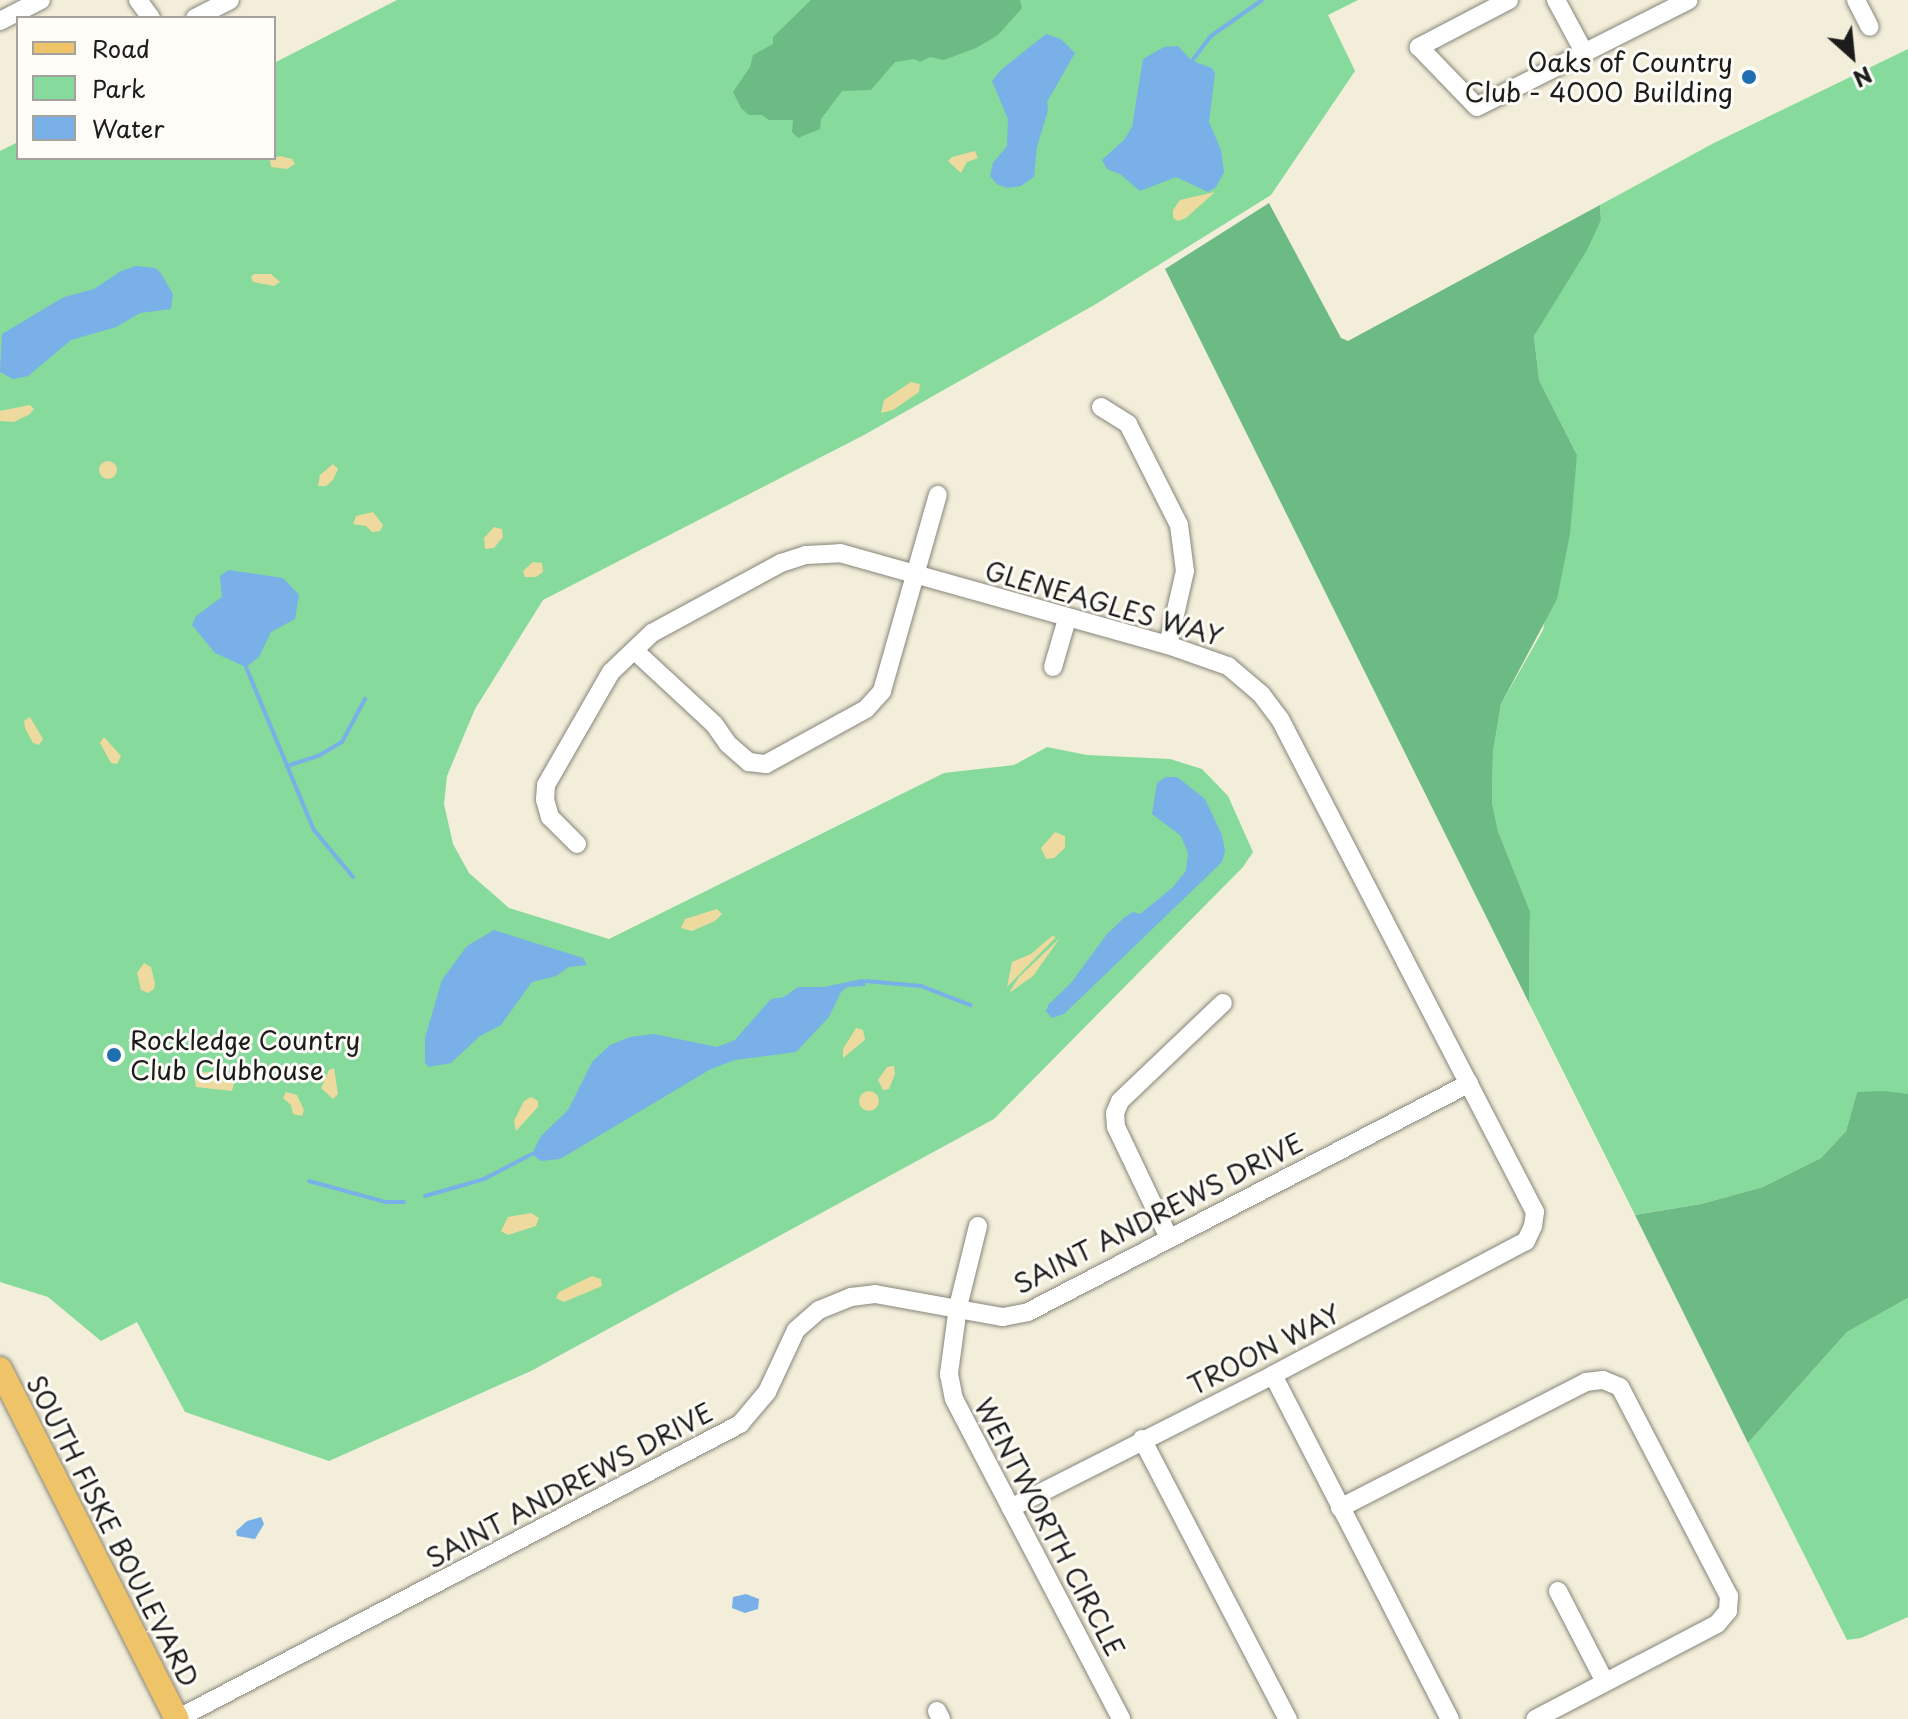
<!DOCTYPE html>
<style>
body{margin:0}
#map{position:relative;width:1908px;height:1719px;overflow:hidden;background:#f2eeda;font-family:"Playpen Sans",sans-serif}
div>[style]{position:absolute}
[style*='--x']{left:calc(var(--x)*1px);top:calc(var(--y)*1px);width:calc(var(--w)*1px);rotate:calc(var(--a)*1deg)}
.green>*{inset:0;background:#86da9c}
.forest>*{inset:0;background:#6cba84}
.sand>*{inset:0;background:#eeda9e}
.round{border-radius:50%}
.water>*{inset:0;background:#78b0e7}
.stream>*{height:4px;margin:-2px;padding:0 2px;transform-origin:2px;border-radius:2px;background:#78b0e7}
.roads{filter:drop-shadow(0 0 2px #87857b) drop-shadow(0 0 2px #87857b)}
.minor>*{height:18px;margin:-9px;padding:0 9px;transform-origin:9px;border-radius:9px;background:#fff}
.major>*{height:24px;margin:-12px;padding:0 12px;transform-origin:12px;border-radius:12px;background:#efc469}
.dots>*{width:22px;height:22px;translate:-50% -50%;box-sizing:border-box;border:4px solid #fdfcf7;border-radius:50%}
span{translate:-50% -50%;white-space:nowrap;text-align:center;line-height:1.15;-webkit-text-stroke:6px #fdfcf7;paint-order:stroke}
.poi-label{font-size:26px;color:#1c1c1c}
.right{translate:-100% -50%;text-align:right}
.left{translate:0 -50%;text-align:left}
.street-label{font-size:26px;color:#1c1c1c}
.legend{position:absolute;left:16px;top:16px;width:260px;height:144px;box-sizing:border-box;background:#fdfcf7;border:2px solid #a3a29f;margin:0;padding:10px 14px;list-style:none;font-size:24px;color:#1c1c1c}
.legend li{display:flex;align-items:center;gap:16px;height:40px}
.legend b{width:40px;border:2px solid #a3a29f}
.north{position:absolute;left:1812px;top:16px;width:80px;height:80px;-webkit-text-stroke:6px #fdfcf7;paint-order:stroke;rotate:153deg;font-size:22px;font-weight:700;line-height:32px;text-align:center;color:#1c1c1c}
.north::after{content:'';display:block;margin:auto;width:28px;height:36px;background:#1c1c1c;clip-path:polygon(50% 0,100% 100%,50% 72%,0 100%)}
</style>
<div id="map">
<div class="green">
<i style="clip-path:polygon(397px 0,1358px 0,1328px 15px,1355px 71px,1271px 195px,1096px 304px,864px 435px,543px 600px,475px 709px,447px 776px,444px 804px,453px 844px,469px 873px,509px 908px,609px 939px,944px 773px,1014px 765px,1047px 747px,1087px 755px,1170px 759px,1202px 769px,1228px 796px,1253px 852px,1243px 867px,994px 1119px,531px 1371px,329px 1461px,185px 1412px,137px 1322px,101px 1341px,48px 1297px,0 1282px,0 151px,18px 142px,18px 158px,274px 158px,274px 63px)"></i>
<i style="clip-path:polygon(1908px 49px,1908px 1094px,1857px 1092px,1846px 1131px,1821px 1158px,1763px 1187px,1701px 1204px,1635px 1215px,1529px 1003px,1530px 911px,1498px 831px,1492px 802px,1493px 752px,1501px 704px,1543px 630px,1577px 455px,1539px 380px,1534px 336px,1601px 220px,1600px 205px,1714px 143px)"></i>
<i style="clip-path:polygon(1908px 1298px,1908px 1617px,1861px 1638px,1847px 1640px,1748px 1443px,1847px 1332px)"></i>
</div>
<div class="forest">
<i style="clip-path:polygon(811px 0,1020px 0,1022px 8px,998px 35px,976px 48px,944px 60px,930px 57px,920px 62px,914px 59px,895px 62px,871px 90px,842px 91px,821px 119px,820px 129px,798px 138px,792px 132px,793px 120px,769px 120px,762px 115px,749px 115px,741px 108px,733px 92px,750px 67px,753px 55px,773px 44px,773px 37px)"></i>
<i style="clip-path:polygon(1269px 203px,1341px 338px,1348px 341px,1600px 205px,1601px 220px,1587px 250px,1534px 336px,1539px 380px,1577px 455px,1570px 534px,1557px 599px,1501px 704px,1493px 752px,1492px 802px,1498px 831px,1530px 911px,1529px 1003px,1165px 269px)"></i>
<i style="clip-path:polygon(1885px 1091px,1908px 1094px,1908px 1298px,1847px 1332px,1748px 1443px,1635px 1215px,1701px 1204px,1763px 1187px,1821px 1158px,1846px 1131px,1857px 1092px)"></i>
</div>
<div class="sand">
<i style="clip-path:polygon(975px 151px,978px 158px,967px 162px,961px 173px,948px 161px,952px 157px)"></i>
<i style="clip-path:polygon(280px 156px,292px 159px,295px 164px,287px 169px,271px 167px,270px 159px)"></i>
<i style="clip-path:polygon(1215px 192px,1186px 218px,1178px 221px,1173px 218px,1173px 210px,1180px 200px)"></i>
<i style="clip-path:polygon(254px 274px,271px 274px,280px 282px,274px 286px,253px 282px,251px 277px)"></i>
<i style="clip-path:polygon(911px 382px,920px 384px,919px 392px,893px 410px,881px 413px,884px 400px)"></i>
<i style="clip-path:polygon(30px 405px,34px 409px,30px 414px,14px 422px,0 421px,0 411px)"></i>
<i class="round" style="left:99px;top:461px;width:18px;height:18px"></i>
<i style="clip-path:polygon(333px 464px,338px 469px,333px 480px,326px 486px,318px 486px,320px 475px)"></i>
<i style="clip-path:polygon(373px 512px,383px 525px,380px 531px,372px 532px,366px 526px,353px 524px,356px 516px)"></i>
<i style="clip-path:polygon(494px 527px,502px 529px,503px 537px,494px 548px,485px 549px,484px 538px)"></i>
<i style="clip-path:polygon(533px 562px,542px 563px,543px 572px,536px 577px,525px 577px,523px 571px)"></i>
<i style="clip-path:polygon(30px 717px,43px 739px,39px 745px,33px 743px,25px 728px,24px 721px)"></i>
<i style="clip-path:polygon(104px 737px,121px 756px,117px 764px,111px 763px,100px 743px)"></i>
<i style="clip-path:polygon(1055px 832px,1065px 836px,1065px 848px,1054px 858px,1046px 859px,1041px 848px)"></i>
<i style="clip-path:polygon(717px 909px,722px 914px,715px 921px,692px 931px,681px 928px,685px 919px)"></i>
<i style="clip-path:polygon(1052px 936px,1056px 937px,1007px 987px,1012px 962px,1031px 954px)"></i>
<i style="clip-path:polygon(1060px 938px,1033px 976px,1009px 993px,1019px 977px)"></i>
<i style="clip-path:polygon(144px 963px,151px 967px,155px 983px,154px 989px,148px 993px,141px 990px,137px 973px)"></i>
<i style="clip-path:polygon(856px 1028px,863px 1030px,865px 1040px,843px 1058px,843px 1049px)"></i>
<i style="clip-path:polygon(894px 1066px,895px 1074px,889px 1089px,883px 1090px,878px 1080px,887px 1067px)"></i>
<i style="clip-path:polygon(334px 1068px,338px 1094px,333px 1099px,321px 1088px,329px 1070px)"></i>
<i style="clip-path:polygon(215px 1071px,235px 1079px,232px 1091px,196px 1087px,194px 1074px)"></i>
<i class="round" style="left:859px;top:1091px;width:20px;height:20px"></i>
<i style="clip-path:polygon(286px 1092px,297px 1095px,304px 1110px,302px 1116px,293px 1114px,291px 1105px,283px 1098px)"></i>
<i style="clip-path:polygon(531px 1097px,538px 1101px,538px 1107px,516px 1131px,514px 1121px,524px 1101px)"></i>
<i style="clip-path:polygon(531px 1213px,539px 1218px,536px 1226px,508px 1235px,501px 1231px,508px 1217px)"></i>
<i style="clip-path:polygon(592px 1276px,601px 1279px,602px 1286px,564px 1302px,556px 1298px,559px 1292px)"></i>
</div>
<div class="water">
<i style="clip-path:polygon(1046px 34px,1061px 39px,1075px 53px,1047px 102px,1048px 110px,1037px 147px,1034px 177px,1021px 186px,1007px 188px,997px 184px,990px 176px,993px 163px,1007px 146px,1008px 119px,992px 81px,1002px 69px)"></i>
<i style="clip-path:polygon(1178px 46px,1192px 61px,1212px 68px,1215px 73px,1209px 122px,1221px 150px,1224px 172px,1216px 187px,1208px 192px,1176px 177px,1140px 191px,1120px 174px,1107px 169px,1102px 160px,1124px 140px,1132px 127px,1143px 59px,1164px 47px)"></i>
<i style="clip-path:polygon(136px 266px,155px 268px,160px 272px,173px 294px,171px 309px,140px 313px,116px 327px,71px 340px,28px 376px,13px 379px,0 372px,2px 334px,64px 297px,94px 289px,121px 271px)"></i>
<i style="clip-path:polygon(228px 570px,283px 578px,299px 595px,295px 619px,271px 632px,259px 657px,246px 667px,215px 653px,192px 625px,196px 616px,222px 597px,220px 576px)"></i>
<i style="clip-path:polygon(1166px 777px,1177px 777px,1205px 799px,1222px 835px,1225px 851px,1222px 862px,1064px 1014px,1052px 1018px,1046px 1011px,1049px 1004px,1071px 983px,1107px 934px,1125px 917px,1133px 912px,1140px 914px,1172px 888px,1186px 871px,1188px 853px,1181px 836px,1152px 814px,1157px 783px)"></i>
<i style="clip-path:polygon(494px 930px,583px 958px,587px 965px,569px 967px,556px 976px,532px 982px,501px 1025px,480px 1036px,451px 1063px,428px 1067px,425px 1062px,425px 1038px,442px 980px,467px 946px)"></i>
<i style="clip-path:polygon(862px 979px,866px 981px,865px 986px,847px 987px,841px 992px,829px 1017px,796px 1052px,735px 1060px,711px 1069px,560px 1159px,541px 1161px,532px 1154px,541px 1136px,568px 1110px,592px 1062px,610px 1045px,630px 1037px,654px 1034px,717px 1047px,735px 1040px,771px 999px,784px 997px,798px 987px,824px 987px)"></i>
<i style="clip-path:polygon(261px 1517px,264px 1524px,255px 1539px,237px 1536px,236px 1531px,247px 1521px)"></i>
<i style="clip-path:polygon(746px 1594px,759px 1599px,758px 1609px,745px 1613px,732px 1608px,733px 1597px)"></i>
</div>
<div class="stream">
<i style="--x:1192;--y:61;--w:31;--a:-53"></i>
<i style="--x:1211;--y:36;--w:62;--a:-35.2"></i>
<i style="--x:246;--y:667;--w:177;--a:67.4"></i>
<i style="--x:314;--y:830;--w:61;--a:50.3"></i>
<i style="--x:287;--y:766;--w:35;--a:-18"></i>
<i style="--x:320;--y:755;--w:26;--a:-31"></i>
<i style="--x:342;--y:742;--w:49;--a:-61.9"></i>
<i style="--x:866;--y:981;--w:55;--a:5.2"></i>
<i style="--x:921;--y:986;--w:53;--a:21.2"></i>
<i style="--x:309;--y:1181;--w:80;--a:15.3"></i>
<i style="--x:386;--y:1202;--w:18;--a:0"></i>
<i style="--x:425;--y:1196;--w:61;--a:-16.1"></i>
<i style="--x:484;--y:1179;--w:54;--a:-27.5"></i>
</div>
<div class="roads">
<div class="minor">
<i style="--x:138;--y:0;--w:22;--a:54"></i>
<i style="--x:1509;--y:0;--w:102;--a:152.4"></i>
<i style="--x:1419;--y:47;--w:83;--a:46"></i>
<i style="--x:1477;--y:107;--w:237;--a:-26.8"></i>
<i style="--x:1556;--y:0;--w:59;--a:61.7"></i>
<i style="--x:1856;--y:0;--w:30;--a:63"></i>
<i style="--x:195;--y:18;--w:39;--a:-27"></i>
<i style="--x:0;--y:21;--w:46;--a:-27.1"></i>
<i style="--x:1101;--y:407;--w:32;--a:32"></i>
<i style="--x:1128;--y:424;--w:113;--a:63.2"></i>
<i style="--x:1179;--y:525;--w:46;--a:82.6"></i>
<i style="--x:1185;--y:571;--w:76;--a:102.9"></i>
<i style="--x:634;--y:650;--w:109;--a:42.8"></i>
<i style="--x:714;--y:724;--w:24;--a:55"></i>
<i style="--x:728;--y:744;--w:28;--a:41"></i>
<i style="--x:749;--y:762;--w:17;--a:7"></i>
<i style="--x:766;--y:764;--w:114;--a:-28.8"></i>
<i style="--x:866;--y:709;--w:24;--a:-48"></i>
<i style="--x:882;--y:691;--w:204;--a:-74.1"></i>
<i style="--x:1053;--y:667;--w:50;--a:-73.7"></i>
<i style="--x:577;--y:844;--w:38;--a:-135"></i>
<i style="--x:550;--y:817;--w:18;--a:-106"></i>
<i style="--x:545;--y:800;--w:15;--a:-86"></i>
<i style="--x:546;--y:785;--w:130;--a:-60.1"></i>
<i style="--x:611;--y:672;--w:57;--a:-43.6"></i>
<i style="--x:652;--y:633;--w:147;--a:-28.5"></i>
<i style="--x:781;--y:563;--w:26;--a:-18"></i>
<i style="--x:806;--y:555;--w:34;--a:-3"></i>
<i style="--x:840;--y:553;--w:341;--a:15.7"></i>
<i style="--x:1168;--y:645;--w:64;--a:19.3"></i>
<i style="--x:1228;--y:666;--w:43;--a:40.3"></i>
<i style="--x:1261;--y:694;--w:31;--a:53"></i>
<i style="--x:1280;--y:719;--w:555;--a:62.65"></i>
<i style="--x:1535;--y:1212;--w:14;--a:98"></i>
<i style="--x:1533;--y:1226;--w:17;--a:115"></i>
<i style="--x:1526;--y:1241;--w:286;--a:152.1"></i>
<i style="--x:1273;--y:1375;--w:294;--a:153.1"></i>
<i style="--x:978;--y:1226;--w:83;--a:103.9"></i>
<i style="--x:958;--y:1307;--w:68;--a:97.7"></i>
<i style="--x:949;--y:1374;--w:25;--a:79"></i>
<i style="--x:954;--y:1399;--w:361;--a:62.4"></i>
<i style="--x:1169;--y:1238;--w:123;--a:-115.5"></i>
<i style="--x:1116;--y:1127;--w:14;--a:-94"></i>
<i style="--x:1115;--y:1113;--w:13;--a:-67"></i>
<i style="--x:1120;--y:1101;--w:142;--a:-43.6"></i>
<i style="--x:1273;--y:1375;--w:387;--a:62.8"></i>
<i style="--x:1142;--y:1439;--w:316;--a:62.5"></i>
<i style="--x:1340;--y:1508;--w:276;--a:-27.1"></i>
<i style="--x:1586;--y:1382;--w:17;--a:-7"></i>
<i style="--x:1603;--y:1380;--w:18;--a:22"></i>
<i style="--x:1620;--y:1387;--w:236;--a:62.5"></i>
<i style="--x:1729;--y:1596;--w:15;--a:94"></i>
<i style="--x:1728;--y:1611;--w:17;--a:130"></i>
<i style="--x:1717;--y:1624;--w:205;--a:152.4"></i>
<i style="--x:1558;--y:1591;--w:102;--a:62.7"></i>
<i style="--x:937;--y:1711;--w:9;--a:63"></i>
<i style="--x:177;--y:1719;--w:636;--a:-27.65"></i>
<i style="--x:740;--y:1424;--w:42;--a:-49.8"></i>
<i style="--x:767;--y:1392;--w:68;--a:-64.9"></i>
<i style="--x:796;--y:1330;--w:30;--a:-41"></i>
<i style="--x:819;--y:1310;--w:35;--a:-22"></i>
<i style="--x:851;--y:1297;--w:24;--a:-7"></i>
<i style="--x:875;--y:1294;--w:130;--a:10.2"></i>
<i style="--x:1003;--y:1317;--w:25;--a:-11"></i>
<i style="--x:1028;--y:1312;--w:497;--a:-27.4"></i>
</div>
<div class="major">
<i style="--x:0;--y:1369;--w:392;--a:63.2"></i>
</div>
</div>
<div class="dots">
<i style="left:1749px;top:77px;background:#1f6fb2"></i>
<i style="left:114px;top:1055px;background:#1f6fb2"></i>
</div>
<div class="poi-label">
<span class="right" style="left:1733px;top:77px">Oaks of Country<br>Club - 4000 Building</span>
<span class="left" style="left:130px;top:1055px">Rockledge Country<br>Club Clubhouse</span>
</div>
<div class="street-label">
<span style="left:1104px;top:603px;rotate:16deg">GLENEAGLES WAY</span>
<span style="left:1158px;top:1213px;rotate:-27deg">SAINT ANDREWS DRIVE</span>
<span style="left:1264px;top:1349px;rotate:-27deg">TROON WAY</span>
<span style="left:569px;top:1485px;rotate:-28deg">SAINT ANDREWS DRIVE</span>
<span style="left:1050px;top:1527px;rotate:62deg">WENTWORTH CIRCLE</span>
<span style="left:113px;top:1531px;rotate:63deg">SOUTH FISKE BOULEVARD</span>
</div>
<ul class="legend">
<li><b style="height:10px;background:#efc469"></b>Road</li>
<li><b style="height:22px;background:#86da9c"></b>Park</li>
<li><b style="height:22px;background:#78b0e7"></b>Water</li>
</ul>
<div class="north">N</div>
</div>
